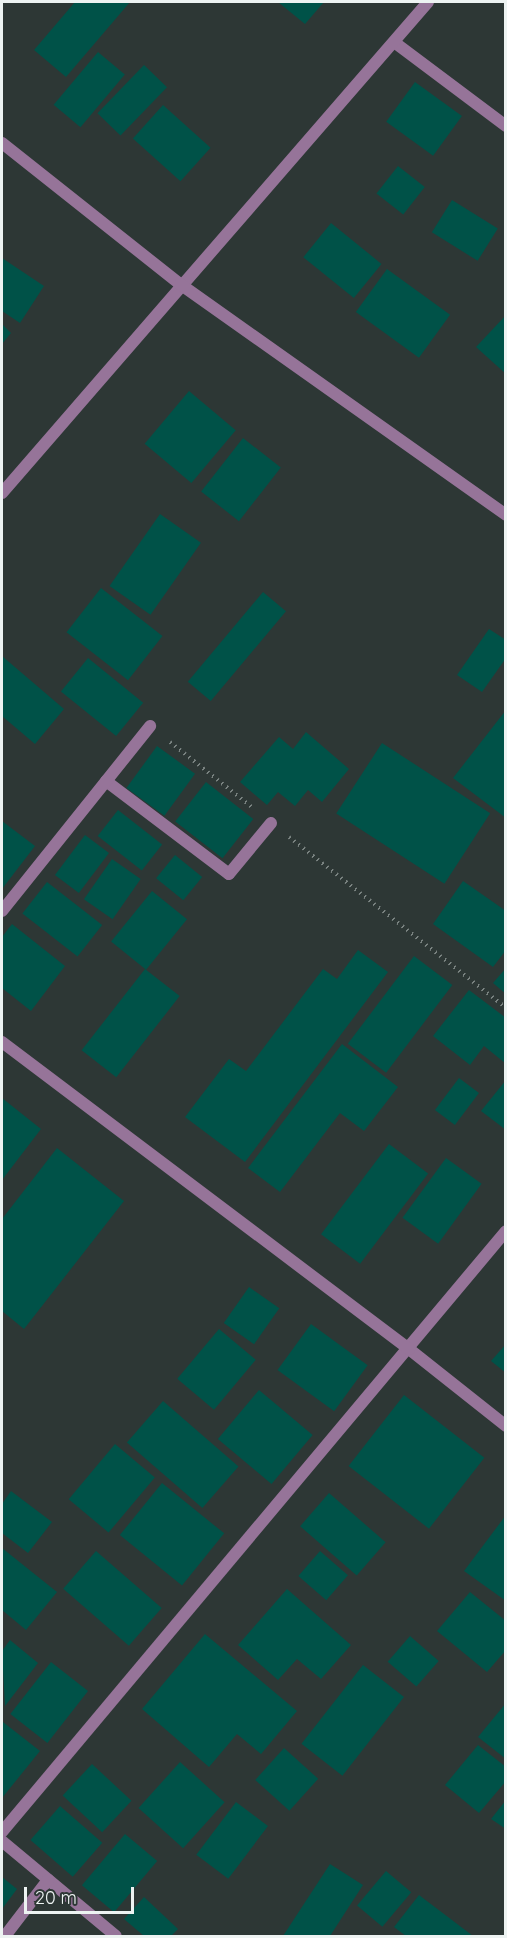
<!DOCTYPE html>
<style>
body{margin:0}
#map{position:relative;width:507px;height:1938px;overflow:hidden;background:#2d3735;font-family:Quicksand,sans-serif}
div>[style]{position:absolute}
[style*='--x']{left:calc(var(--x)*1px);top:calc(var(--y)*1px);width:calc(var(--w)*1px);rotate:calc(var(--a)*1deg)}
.building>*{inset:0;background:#005248;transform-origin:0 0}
.path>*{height:4px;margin-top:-2px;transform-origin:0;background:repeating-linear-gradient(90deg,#798280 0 1.5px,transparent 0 6px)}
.service>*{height:12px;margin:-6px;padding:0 6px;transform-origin:6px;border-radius:6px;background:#967499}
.minor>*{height:12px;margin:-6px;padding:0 6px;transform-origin:6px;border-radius:6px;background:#967499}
.tertiary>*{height:12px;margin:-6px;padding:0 6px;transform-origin:6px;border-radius:6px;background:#967499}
span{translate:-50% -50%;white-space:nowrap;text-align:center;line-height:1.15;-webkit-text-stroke:5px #2d3735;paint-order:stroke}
.frame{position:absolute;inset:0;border:3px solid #edf3f2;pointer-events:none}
.scale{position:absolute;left:24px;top:1887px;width:110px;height:27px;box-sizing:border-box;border:3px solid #edf3f2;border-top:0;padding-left:8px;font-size:18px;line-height:21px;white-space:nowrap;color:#edf3f2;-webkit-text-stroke:4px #2d3735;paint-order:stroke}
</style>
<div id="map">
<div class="building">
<i style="clip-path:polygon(75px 2px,130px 2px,66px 77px,34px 50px)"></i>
<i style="clip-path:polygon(278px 2px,324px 2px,305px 24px)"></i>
<i style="left:98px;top:52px;width:35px;height:69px;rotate:40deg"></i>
<i style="left:144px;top:65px;width:32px;height:67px;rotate:44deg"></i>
<i style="left:415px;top:82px;width:58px;height:49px;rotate:36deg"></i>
<i style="left:163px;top:105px;width:64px;height:45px;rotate:42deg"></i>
<i style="left:398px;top:166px;width:34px;height:35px;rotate:38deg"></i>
<i style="left:452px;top:200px;width:54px;height:38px;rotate:32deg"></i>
<i style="left:331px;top:223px;width:65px;height:44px;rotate:39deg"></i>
<i style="clip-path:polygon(2px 258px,44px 286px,20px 323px,2px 311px)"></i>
<i style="left:387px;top:269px;width:78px;height:53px;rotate:36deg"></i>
<i style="clip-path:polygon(506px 315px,506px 374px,476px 347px)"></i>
<i style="clip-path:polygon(2px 324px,11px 333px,2px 344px)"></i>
<i style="left:189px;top:391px;width:61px;height:69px;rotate:40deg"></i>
<i style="left:243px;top:438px;width:48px;height:68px;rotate:38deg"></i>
<i style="left:160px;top:514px;width:50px;height:88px;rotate:35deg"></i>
<i style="left:101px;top:588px;width:78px;height:56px;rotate:38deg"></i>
<i style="left:263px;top:592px;width:30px;height:117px;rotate:40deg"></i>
<i style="clip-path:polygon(489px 629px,506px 640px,506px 658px,482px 692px,457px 675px)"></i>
<i style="clip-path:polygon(2px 656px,64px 709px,35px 744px,2px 716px)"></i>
<i style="left:88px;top:658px;width:71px;height:43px;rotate:39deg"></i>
<i style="clip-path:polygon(506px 710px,506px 818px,453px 778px)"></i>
<i style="clip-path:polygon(306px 732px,349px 769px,322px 802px,308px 790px,295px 806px,278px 792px,267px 805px,240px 782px,279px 737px,293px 749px)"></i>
<i style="left:382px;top:743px;width:129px;height:84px;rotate:33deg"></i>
<i style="left:157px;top:746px;width:47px;height:52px;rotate:36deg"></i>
<i style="left:206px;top:782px;width:60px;height:50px;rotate:38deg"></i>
<i style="left:118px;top:810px;width:56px;height:33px;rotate:38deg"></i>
<i style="clip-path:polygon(2px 821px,35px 846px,2px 889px)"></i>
<i style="left:85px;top:835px;width:30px;height:50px;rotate:37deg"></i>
<i style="left:175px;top:855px;width:35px;height:30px;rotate:39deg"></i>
<i style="left:112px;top:859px;width:35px;height:49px;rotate:35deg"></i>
<i style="clip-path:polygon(463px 881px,506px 911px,506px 950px,493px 967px,433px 924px)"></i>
<i style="left:47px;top:882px;width:70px;height:40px;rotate:38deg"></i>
<i style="left:152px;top:891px;width:45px;height:65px;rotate:39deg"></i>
<i style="clip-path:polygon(12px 924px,65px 966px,31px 1011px,2px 988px,2px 937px)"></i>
<i style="clip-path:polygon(358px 950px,388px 972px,245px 1162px,185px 1117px,229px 1059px,246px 1071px,323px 969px,337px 979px)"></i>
<i style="left:414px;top:956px;width:48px;height:110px;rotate:37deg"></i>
<i style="clip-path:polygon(506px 968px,506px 994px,493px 983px)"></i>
<i style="left:145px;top:969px;width:44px;height:103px;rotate:38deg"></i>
<i style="clip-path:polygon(469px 990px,506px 1018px,505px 1063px,484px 1046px,470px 1065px,433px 1036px)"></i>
<i style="clip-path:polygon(342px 1044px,398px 1087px,364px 1131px,340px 1113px,280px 1192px,248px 1168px)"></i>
<i style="left:459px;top:1078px;width:25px;height:40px;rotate:37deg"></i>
<i style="clip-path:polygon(506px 1080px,506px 1130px,481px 1111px)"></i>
<i style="clip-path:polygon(2px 1098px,41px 1129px,2px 1180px)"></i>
<i style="left:389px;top:1144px;width:49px;height:113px;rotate:37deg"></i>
<i style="clip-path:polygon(57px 1148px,124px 1201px,24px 1329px,2px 1311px,2px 1219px)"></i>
<i style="left:446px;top:1158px;width:44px;height:74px;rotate:36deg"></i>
<i style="left:249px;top:1287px;width:37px;height:44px;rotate:35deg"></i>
<i style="left:311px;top:1324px;width:70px;height:57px;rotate:36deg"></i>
<i style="left:219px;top:1329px;width:48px;height:65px;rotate:40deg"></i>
<i style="clip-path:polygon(506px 1344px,506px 1373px,491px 1361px)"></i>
<i style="left:259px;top:1390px;width:70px;height:64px;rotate:40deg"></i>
<i style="left:404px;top:1395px;width:102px;height:90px;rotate:38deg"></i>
<i style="left:163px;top:1401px;width:100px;height:55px;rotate:41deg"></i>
<i style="left:115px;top:1444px;width:52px;height:72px;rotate:40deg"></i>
<i style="left:162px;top:1483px;width:80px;height:67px;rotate:39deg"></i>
<i style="clip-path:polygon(11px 1491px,52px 1522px,28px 1553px,2px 1533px,2px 1504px)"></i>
<i style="left:329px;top:1493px;width:75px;height:44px;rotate:41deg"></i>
<i style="clip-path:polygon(506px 1515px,506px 1601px,464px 1571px)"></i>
<i style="clip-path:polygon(2px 1548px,57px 1592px,26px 1630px,2px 1610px)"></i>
<i style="left:96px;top:1551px;width:87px;height:50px;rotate:41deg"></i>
<i style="left:320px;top:1551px;width:37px;height:33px;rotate:41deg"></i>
<i style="clip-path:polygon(287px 1589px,351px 1645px,321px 1679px,297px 1659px,278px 1680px,238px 1645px)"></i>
<i style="clip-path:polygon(470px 1592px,506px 1621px,506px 1650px,487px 1672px,437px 1631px)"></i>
<i style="clip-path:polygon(205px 1634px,297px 1711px,261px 1754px,237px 1734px,209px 1767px,142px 1709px)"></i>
<i style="left:410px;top:1636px;width:38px;height:34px;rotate:41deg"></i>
<i style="clip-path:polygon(10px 1640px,38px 1663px,5px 1706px,2px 1651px)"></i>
<i style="left:51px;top:1662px;width:47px;height:66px;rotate:38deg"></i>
<i style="left:363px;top:1665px;width:52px;height:100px;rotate:38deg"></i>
<i style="clip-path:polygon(506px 1703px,506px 1759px,478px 1737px)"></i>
<i style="clip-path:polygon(3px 1722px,40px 1751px,2px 1798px,2px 1724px)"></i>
<i style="clip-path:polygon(478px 1745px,506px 1767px,506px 1781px,479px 1813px,445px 1785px)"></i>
<i style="left:284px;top:1748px;width:46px;height:43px;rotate:42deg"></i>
<i style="left:180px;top:1762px;width:60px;height:62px;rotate:42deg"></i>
<i style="left:92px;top:1764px;width:54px;height:43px;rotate:43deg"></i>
<i style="clip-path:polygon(506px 1800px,506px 1829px,491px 1819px)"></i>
<i style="left:236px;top:1802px;width:40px;height:66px;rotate:37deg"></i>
<i style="left:60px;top:1806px;width:56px;height:45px;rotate:41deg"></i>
<i style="left:125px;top:1834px;width:42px;height:67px;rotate:40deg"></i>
<i style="clip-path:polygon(330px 1864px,363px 1885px,330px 1936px,283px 1936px)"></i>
<i style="left:386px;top:1871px;width:33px;height:45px;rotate:40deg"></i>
<i style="clip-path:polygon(2px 1877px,17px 1889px,2px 1909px)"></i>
<i style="clip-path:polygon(419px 1895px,473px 1936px,406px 1936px,394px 1927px)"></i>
<i style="clip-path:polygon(144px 1897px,178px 1929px,171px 1936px,144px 1936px,124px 1919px)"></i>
</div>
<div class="path">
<i style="--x:170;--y:742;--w:106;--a:38.5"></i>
<i style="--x:289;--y:837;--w:276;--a:38.2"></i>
</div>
<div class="service">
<i style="--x:394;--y:42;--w:140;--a:36.9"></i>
<i style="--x:106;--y:781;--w:154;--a:37.1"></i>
<i style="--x:229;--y:874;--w:66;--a:-50.5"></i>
<i style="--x:2;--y:911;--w:237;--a:-51.3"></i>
<i style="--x:409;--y:1349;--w:124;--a:38.4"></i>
<i style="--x:2;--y:1832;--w:784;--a:-50.02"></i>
<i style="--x:2;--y:1841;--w:148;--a:39.8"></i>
<i style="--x:5;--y:1936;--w:71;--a:-52.5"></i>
</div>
<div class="minor">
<i style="--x:2;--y:493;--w:650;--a:-49.05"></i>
<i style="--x:2;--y:1042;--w:510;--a:37.03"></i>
</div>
<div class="tertiary">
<i style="--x:2;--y:143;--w:227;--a:38.4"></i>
<i style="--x:180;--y:284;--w:400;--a:35.3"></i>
</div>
<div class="frame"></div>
<div class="scale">20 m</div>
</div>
